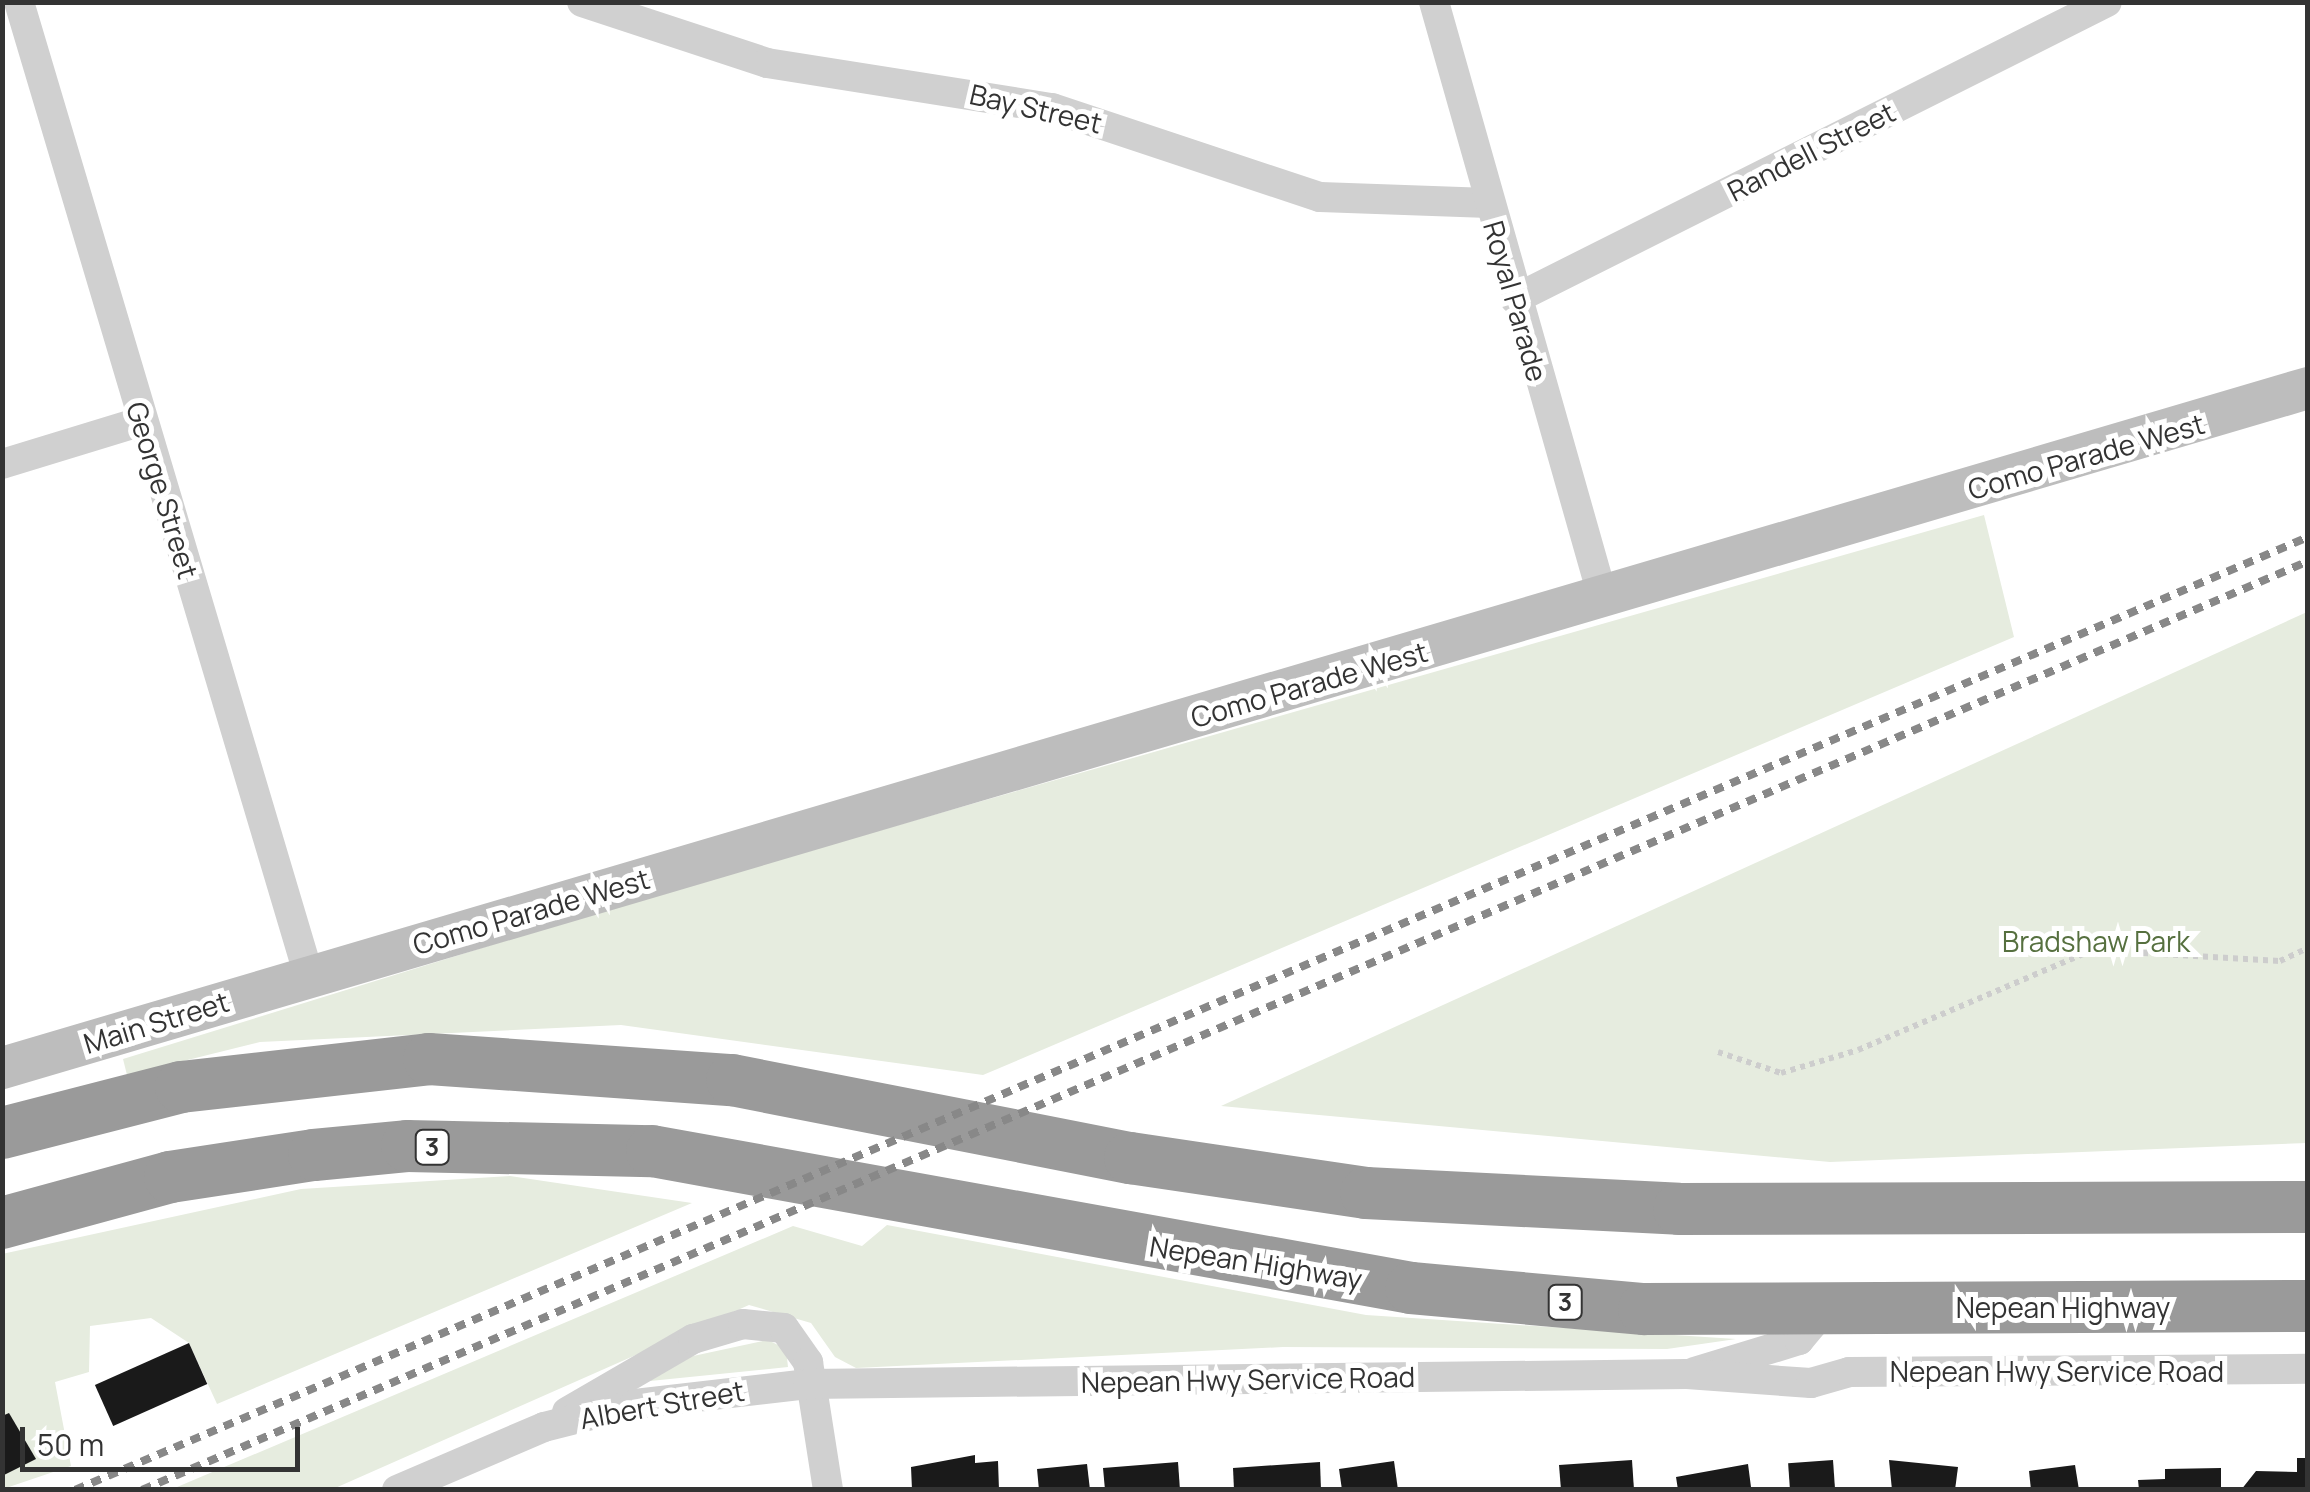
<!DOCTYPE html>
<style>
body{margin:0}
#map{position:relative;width:2310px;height:1492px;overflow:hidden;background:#fff;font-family:Manrope,sans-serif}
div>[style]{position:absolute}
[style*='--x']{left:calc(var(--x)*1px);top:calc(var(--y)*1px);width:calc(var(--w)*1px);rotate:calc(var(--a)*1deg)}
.green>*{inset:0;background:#e6ecdf}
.building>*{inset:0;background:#1a1a1a;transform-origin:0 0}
.path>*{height:6px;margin-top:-3px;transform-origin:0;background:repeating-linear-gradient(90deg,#cdcdcd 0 5px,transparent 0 10px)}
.street>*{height:30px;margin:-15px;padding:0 15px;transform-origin:15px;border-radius:15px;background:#d0d0d0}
.secondary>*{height:42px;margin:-21px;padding:0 21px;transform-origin:21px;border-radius:21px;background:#bdbdbd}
.highway>*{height:52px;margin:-26px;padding:0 26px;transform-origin:26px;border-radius:26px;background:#9a9a9a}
.rail>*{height:8px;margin-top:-4px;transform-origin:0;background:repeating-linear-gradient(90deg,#888 0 10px,transparent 0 18px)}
span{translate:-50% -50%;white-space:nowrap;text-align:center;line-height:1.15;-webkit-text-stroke:10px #fff;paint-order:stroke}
.shield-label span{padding:2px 8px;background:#fff;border:2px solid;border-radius:8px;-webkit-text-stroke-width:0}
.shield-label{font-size:25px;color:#333;font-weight:700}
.street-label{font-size:28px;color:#333}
.park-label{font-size:28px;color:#56703f}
.frame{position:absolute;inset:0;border:5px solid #333;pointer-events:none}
.scale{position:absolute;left:20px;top:1427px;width:280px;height:45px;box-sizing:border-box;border:5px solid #333;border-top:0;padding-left:12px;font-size:30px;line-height:35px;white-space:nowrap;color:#333;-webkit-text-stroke:8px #fff;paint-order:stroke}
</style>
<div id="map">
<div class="green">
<i style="clip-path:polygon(1984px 515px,2014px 637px,983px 1075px,621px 1025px,260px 1042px,127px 1075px,123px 1059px,660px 893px)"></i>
<i style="clip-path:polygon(2307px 612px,2307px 1143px,1830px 1162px,1221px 1106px)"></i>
<i style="clip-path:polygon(510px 1176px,692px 1203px,217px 1404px,189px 1343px,151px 1318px,90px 1326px,89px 1372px,55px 1382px,71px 1466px,3px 1489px,2px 1254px,301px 1189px)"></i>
<i style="clip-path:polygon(887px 1225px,1366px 1315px,1736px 1339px,1667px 1349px,1283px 1347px,856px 1368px,835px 1357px,811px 1323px,749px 1305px,333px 1489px,170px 1490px,793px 1226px,862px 1246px)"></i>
<i style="clip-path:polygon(768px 1340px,786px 1349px,788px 1367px,650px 1381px,670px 1361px)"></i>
</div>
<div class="building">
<i style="left:189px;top:1343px;width:45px;height:103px;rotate:66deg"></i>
<i style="clip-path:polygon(9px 1413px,36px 1459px,2px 1476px,2px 1416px)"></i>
<i style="clip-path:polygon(975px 1455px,975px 1463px,998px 1461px,999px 1490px,912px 1490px,911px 1467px)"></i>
<i style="clip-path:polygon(2297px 1458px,2308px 1458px,2308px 1490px,2241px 1490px,2256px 1471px,2297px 1472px)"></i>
<i style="clip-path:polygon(1632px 1460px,1634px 1490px,1561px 1490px,1559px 1465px)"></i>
<i style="left:1833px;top:1460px;width:30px;height:45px;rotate:86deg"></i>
<i style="clip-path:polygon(1889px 1460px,1958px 1467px,1955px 1490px,1892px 1490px)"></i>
<i style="clip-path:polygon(1394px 1461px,1398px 1490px,1342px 1490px,1339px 1469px)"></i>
<i style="clip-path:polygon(1178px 1462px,1180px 1490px,1105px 1490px,1103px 1468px)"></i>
<i style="clip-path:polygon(1320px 1462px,1321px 1490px,1234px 1490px,1233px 1468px)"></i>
<i style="clip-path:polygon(1087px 1464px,1090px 1490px,1039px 1490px,1037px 1469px)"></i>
<i style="clip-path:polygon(1748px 1464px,1751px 1487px,1774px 1490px,1678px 1490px,1676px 1477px)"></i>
<i style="clip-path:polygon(2075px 1465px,2079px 1490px,2031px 1490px,2029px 1471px)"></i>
<i style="clip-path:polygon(2221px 1468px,2221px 1490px,2139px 1490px,2138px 1480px,2165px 1479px,2165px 1469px)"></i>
</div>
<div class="path">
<i style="--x:1718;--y:1052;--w:66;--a:18.4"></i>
<i style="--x:1781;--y:1073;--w:80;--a:-16.6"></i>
<i style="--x:1858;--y:1050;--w:255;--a:-23.1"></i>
<i style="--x:2093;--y:950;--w:187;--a:3.4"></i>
<i style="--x:2280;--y:961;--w:31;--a:-25"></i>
</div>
<div class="street">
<i style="--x:19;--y:2;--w:1016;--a:73.42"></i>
<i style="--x:582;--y:2;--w:195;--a:18.2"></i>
<i style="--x:767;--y:63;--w:289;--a:9"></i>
<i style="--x:1052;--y:108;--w:282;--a:18.4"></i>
<i style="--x:1320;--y:197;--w:169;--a:2"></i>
<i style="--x:1434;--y:2;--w:619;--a:74.17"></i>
<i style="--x:1515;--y:299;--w:662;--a:-26.64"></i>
<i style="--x:2;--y:464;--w:147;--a:-17"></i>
<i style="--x:1694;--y:1372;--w:110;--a:-16.9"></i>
<i style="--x:1799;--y:1340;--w:42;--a:-49.8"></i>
<i style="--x:567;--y:1412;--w:146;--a:-30.1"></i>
<i style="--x:693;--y:1339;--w:52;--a:-16.7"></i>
<i style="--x:743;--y:1324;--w:41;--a:5.6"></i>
<i style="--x:784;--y:1328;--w:42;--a:54.8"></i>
<i style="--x:808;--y:1362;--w:130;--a:81.1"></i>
<i style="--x:397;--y:1490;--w:160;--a:-23.2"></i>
<i style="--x:544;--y:1427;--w:94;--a:-14.2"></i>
<i style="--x:635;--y:1404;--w:174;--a:-6.6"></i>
<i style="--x:808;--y:1384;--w:879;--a:-0.65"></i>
<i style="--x:1687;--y:1374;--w:124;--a:4.2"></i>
<i style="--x:1811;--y:1383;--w:40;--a:-16"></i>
<i style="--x:1849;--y:1372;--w:459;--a:-0.4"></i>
</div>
<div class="secondary">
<i style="--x:2;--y:1068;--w:2404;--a:-16.43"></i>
</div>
<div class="highway">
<i style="--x:2;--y:1133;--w:185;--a:-14.4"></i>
<i style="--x:181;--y:1087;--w:250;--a:-6.4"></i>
<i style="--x:429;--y:1059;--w:304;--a:4"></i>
<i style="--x:732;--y:1080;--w:406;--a:11.1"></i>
<i style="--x:1130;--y:1158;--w:239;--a:8.4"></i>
<i style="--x:1366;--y:1193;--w:313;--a:2.9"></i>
<i style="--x:1679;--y:1209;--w:629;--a:-0.18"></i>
<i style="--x:2;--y:1223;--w:174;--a:-15.3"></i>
<i style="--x:170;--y:1177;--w:146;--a:-8.7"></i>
<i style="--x:314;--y:1155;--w:93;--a:-5.5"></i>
<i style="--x:407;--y:1146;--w:245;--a:1.2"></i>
<i style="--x:652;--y:1151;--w:771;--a:10.23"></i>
<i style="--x:1411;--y:1288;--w:234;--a:5.2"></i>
<i style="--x:1644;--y:1309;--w:664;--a:-0.26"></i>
</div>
<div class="rail">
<i style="--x:75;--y:1490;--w:2428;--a:-23.11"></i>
<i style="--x:142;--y:1490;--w:2357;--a:-23.21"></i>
</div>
<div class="shield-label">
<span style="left:432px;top:1147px">3</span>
<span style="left:1565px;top:1302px">3</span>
</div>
<div class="street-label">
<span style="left:1036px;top:108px;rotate:13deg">Bay Street</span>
<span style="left:1811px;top:151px;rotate:-27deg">Randell Street</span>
<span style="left:1516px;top:301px;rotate:74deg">Royal Parade</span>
<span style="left:2086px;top:456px;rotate:-16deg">Como Parade West</span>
<span style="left:163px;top:490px;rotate:73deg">George Street</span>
<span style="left:1309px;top:684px;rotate:-16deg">Como Parade West</span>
<span style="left:531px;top:911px;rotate:-16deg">Como Parade West</span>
<span style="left:156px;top:1022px;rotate:-17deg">Main Street</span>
<span style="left:1256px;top:1262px;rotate:9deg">Nepean Highway</span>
<span style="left:2063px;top:1307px">Nepean Highway</span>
<span style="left:2057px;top:1371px">Nepean Hwy Service Road</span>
<span style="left:1248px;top:1379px;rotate:-1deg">Nepean Hwy Service Road</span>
<span style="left:662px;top:1404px;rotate:-10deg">Albert Street</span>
</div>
<div class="park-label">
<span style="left:2096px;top:941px">Bradshaw Park</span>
</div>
<div class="frame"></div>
<div class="scale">50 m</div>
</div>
